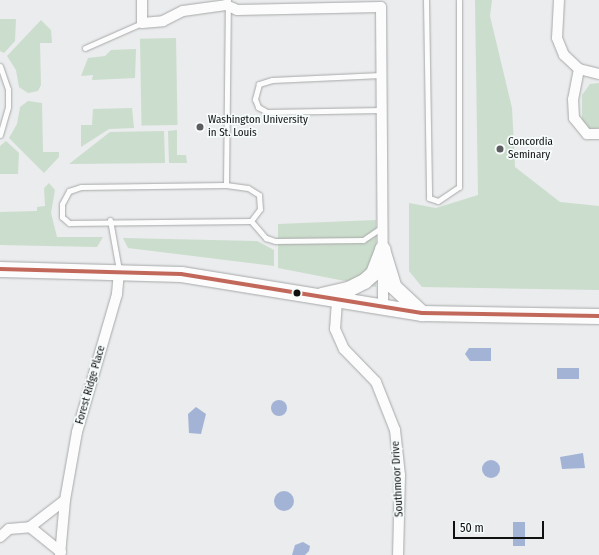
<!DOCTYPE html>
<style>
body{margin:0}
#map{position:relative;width:599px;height:555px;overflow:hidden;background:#eaeced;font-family:"Fira Sans Condensed",sans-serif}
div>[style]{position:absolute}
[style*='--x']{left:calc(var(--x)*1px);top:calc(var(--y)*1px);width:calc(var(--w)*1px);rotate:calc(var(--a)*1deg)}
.green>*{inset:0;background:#cbddcc;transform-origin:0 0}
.water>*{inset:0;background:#a3b3d6;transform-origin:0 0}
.round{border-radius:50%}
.roads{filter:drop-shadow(0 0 1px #a7a8a9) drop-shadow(0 0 1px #a7a8a9)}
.service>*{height:5px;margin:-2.5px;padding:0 2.5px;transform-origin:2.5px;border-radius:2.5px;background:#fcfcfc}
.minor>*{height:10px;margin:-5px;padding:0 5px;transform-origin:5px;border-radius:5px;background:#fcfcfc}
.secondary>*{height:15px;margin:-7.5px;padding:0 7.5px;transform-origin:7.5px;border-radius:7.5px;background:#fcfcfc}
.bus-1>*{height:4px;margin:-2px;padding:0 2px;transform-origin:2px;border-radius:2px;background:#c2685b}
.dots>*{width:11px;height:11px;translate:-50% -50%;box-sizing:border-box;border:2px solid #f6fbfb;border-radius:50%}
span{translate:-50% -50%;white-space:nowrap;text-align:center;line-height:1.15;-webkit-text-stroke:3.5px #f6fbfb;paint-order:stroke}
.poi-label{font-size:11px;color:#0f1010}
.left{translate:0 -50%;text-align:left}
.street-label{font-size:11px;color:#0f1010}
.scale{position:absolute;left:453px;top:521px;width:91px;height:18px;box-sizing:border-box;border:2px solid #0f1010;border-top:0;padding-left:5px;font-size:12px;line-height:14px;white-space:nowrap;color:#0f1010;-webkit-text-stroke:3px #f6fbfb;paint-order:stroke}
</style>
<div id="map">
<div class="green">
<i style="clip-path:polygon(475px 0,492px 0,490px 16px,512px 108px,515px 167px,560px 202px,599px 206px,599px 290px,422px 287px,409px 271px,409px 203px,436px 208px,478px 195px)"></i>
<i style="clip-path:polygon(0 19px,16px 19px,15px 41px,4px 53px,0 51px)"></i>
<i style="clip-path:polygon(41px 20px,51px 30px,52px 43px,40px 43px,41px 85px,38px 91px,28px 93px,19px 87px,16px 70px,7px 56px)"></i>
<i style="left:176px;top:38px;width:87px;height:36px;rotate:89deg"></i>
<i style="clip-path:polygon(136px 49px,135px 78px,92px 80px,93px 75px,81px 76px,88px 58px,105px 56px,111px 50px)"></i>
<i style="clip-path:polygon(599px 83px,599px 128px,589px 129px,582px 121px,582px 95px,590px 84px)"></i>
<i style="clip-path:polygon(28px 101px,42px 103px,43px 152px,59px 152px,59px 157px,44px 173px,9px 138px,17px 124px,20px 107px)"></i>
<i style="clip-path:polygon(132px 108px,134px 128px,109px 129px,81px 147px,81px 125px,92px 125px,93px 109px)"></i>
<i style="clip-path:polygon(177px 130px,177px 155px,186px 155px,187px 163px,169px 163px,168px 131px)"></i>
<i style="clip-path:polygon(164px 131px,165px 163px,69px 164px,110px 132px)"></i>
<i style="clip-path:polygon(6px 141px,19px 153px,18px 174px,0 174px,0 146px)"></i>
<i style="clip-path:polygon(49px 183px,55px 190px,51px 213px,57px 237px,103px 237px,97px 247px,0 245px,0 212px,37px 211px,37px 207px,45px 206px,44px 188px)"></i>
<i style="clip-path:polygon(376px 220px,376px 287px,278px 268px,278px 224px)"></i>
<i style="clip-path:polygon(123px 238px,257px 241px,274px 250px,274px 266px,128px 248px)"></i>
</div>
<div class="water">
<i style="clip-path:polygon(469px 348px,491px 348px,491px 361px,470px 361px,465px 354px)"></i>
<i style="left:579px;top:368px;width:11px;height:22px;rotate:90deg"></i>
<i class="round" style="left:271px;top:400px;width:16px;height:16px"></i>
<i style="clip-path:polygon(196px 407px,206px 414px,201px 434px,189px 433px,188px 414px)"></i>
<i style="clip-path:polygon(583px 453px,585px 468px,562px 469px,560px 457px)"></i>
<i class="round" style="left:482px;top:460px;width:18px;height:18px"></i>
<i class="round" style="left:274px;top:491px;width:20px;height:20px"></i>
<i style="left:513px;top:522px;width:12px;height:24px"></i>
<i style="clip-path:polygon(303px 542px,310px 546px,309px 551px,305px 555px,292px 555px,295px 545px)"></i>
</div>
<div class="roads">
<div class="service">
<i style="--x:426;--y:0;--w:198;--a:89.1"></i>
<i style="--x:429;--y:198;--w:9;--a:18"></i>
<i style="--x:438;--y:201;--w:25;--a:-34"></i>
<i style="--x:459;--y:187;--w:187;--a:-90"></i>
<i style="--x:85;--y:48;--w:62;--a:-23.7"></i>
<i style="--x:0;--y:66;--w:24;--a:71"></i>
<i style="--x:8;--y:89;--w:18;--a:90"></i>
<i style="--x:8;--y:107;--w:29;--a:106"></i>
<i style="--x:381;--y:75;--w:109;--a:177.4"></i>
<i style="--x:272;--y:80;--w:14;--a:163"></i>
<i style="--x:259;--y:84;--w:16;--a:105"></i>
<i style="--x:255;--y:99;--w:9;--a:69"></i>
<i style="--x:258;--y:107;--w:10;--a:29"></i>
<i style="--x:267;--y:112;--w:115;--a:-1"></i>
<i style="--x:226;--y:185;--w:22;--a:8"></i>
<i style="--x:248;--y:188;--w:13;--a:32"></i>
<i style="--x:259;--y:195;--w:14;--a:86"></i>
<i style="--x:260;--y:209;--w:15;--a:127"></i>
<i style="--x:251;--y:221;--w:182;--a:179.4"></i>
<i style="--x:69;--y:223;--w:9;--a:-139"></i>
<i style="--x:62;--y:217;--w:13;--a:-90"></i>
<i style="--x:62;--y:204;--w:15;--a:-62"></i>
<i style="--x:69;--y:191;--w:13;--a:-18"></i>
<i style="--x:81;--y:187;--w:145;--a:-0.8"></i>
<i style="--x:226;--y:185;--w:185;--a:-89.4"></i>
<i style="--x:110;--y:220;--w:51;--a:79.8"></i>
<i style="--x:251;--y:221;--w:23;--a:49"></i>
<i style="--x:266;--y:238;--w:9;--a:18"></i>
<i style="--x:275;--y:241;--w:88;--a:-0.7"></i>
<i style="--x:363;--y:240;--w:23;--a:-34"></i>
</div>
<div class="minor">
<i style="--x:142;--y:0;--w:23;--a:90"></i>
<i style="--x:142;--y:23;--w:21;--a:-5"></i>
<i style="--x:163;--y:21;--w:22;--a:-27"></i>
<i style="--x:183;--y:11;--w:43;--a:-7.9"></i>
<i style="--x:226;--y:5;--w:12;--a:24"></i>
<i style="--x:237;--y:10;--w:144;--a:-1.2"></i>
<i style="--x:381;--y:7;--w:301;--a:89.6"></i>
<i style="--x:559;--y:0;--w:38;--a:93"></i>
<i style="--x:557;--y:38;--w:18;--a:68"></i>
<i style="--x:564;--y:55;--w:21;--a:43"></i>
<i style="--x:579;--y:69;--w:21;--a:14"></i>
<i style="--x:579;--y:69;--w:31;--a:101"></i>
<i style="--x:573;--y:99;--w:19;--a:87"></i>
<i style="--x:574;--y:118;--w:21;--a:51"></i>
<i style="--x:587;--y:134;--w:12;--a:0"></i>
<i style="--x:337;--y:301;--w:28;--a:94"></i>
<i style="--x:335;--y:329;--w:22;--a:66"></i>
<i style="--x:344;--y:349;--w:46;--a:45.9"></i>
<i style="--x:376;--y:382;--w:52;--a:68.4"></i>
<i style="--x:395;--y:430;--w:45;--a:83.7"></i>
<i style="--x:400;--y:475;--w:80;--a:91.4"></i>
<i style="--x:30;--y:527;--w:44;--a:-37.6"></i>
<i style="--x:0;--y:537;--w:12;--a:-42"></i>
<i style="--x:9;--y:529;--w:21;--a:-5"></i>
<i style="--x:30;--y:527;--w:40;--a:39"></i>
<i style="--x:60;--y:555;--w:55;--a:-84.8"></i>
<i style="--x:65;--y:500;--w:69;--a:-80"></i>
<i style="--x:77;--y:432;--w:144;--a:-73.8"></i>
<i style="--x:117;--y:294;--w:24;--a:-85"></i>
</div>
<div class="secondary">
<i style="--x:382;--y:249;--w:39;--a:73"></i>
<i style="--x:393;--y:286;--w:40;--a:43"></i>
<i style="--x:0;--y:269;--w:181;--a:1.6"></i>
<i style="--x:181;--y:274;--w:244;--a:9.2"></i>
<i style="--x:422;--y:313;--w:177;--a:1"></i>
<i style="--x:321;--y:295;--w:28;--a:-13"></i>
<i style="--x:348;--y:289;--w:18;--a:-27"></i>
<i style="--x:364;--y:281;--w:12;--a:-42"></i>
<i style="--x:373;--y:273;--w:26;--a:-69"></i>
</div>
</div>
<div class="bus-1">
<i style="--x:0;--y:269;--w:181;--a:1.6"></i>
<i style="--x:181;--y:274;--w:244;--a:9.2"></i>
<i style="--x:422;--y:313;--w:177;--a:1"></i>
</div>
<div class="dots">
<i style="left:200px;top:127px;background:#5c5d5d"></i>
<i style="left:500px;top:149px;background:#5c5d5d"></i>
<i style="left:297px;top:293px;background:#0f1010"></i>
</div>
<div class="poi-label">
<span class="left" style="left:208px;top:127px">Washington University<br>in St. Louis</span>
<span class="left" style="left:508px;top:149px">Concordia<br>Seminary</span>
</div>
<div class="street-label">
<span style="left:91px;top:385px;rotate:-74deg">Forest Ridge Place</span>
<span style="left:398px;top:479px;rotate:-93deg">Southmoor Drive</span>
</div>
<div class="scale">50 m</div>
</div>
